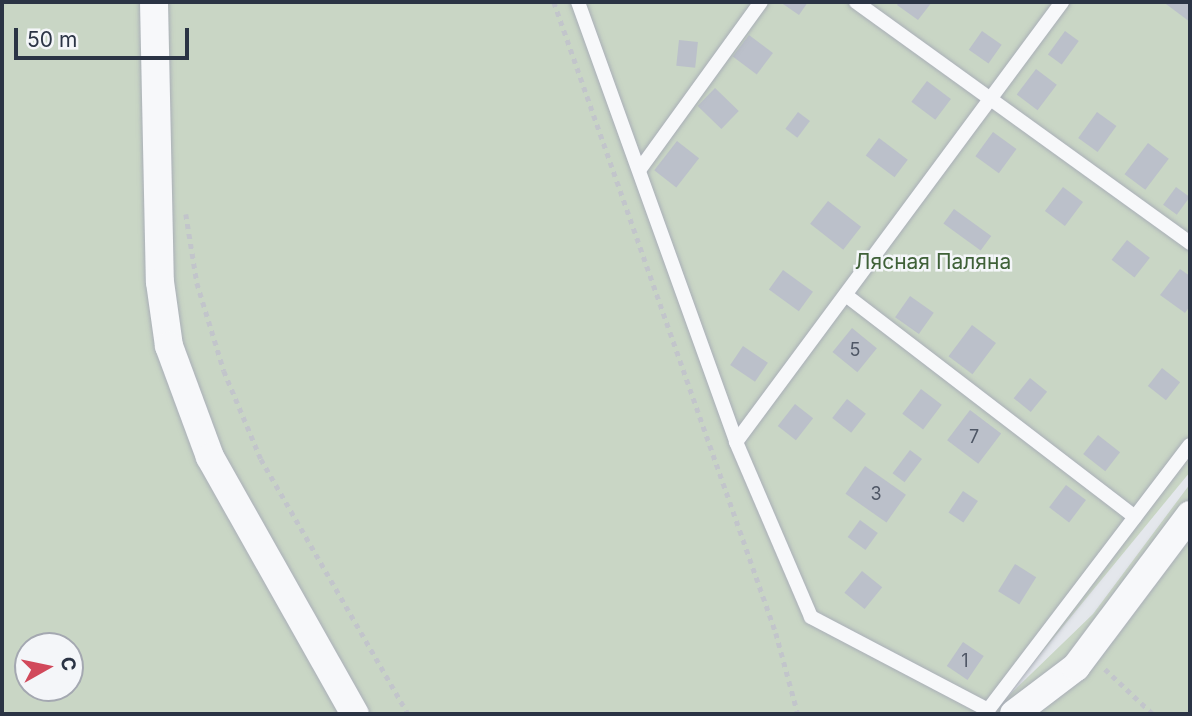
<!DOCTYPE html>
<meta charset="utf-8">
<style>
body{margin:0}
#map{position:relative;width:1192px;height:716px;overflow:hidden;background:#e4e7ec;font-family:Inter,sans-serif}
div>[style]{position:absolute}
[style*='--x']{left:calc(var(--x)*1px);top:calc(var(--y)*1px);width:calc(var(--w)*1px);rotate:calc(var(--a)*1deg)}
.green>*{inset:0;background:#c9d6c5}
.building>*{inset:0;background:#bbc0ca;transform-origin:0 0}
.path>*{height:4.5px;margin-top:-2.25px;transform-origin:0;background:repeating-linear-gradient(90deg,#c2c5cb 0 5px,transparent 0 10px)}
.roads{filter:drop-shadow(0 0 2px #a9aeb7) drop-shadow(0 0 2px #a9aeb7)}
.service>*{height:14px;margin:-7px;padding:0 7px;transform-origin:7px;border-radius:7px;background:#f7f8fa}
.minor>*{height:28px;margin:-14px;padding:0 14px;transform-origin:14px;border-radius:14px;background:#f7f8fa}
span{translate:-50% -50%;white-space:nowrap;text-align:center;line-height:1.15;-webkit-text-stroke:5px #f4f6f9;paint-order:stroke}
.number-label{font-size:18px;color:#4f5766}
.number-label span{-webkit-text-stroke-width:0}
.park-label{font-size:21px;color:#3f6138}
.frame{position:absolute;inset:0;border:4px solid #2b3445;pointer-events:none}
.north{position:absolute;left:14px;top:632px;width:70px;height:70px;box-sizing:border-box;background:#f4f6f9;border:2px solid #a4a8b1;border-radius:50%;rotate:81deg;font-size:19px;font-weight:700;line-height:28px;text-align:center;color:#2b3445}
.north::after{content:'';display:block;margin:auto;width:24px;height:32px;background:#d1495b;clip-path:polygon(50% 0,100% 100%,50% 72%,0 100%)}
.scale{position:absolute;left:14px;top:28px;width:175px;height:32px;box-sizing:border-box;border:4px solid #2b3445;border-top:0;padding-left:9px;font-size:21px;line-height:24px;white-space:nowrap;color:#2b3445;-webkit-text-stroke:5px #f4f6f9;paint-order:stroke}
</style>
<div id="map">
<div class="green">
<i style="clip-path:polygon(evenodd,2px 2px,1190px 2px,1190px 472px,996px 708px,1093px 614px,1190px 484px,1190px 714px,2px 714px,2px 2px,28px 646px,70px 646px,70px 688px,28px 688px,28px 646px)"></i>
</div>
<div class="building">
<i style="clip-path:polygon(780px 2px,808px 2px,799px 15px)"></i>
<i style="clip-path:polygon(899px 2px,932px 2px,918px 20px,897px 5px)"></i>
<i style="clip-path:polygon(1168px 2px,1190px 2px,1190px 22px,1166px 4px)"></i>
<i style="left:982px;top:31px;width:24px;height:23px;rotate:35deg"></i>
<i style="left:1065px;top:31px;width:17px;height:29px;rotate:36deg"></i>
<i style="left:749px;top:35px;width:30px;height:27px;rotate:37deg"></i>
<i style="left:679px;top:40px;width:19px;height:26px;rotate:6deg"></i>
<i style="left:1036px;top:69px;width:26px;height:32px;rotate:37deg"></i>
<i style="left:927px;top:81px;width:30px;height:26px;rotate:37deg"></i>
<i style="left:715px;top:88px;width:33px;height:25px;rotate:44deg"></i>
<i style="left:798px;top:112px;width:15px;height:21px;rotate:37deg"></i>
<i style="left:1097px;top:112px;width:24px;height:32px;rotate:36deg"></i>
<i style="left:993px;top:132px;width:29px;height:30px;rotate:36deg"></i>
<i style="left:879px;top:138px;width:36px;height:22px;rotate:37deg"></i>
<i style="left:677px;top:141px;width:28px;height:37px;rotate:38deg"></i>
<i style="left:1148px;top:143px;width:26px;height:39px;rotate:37deg"></i>
<i style="left:1063px;top:187px;width:25px;height:30px;rotate:37deg"></i>
<i style="left:1176px;top:187px;width:17px;height:22px;rotate:36deg"></i>
<i style="left:828px;top:201px;width:42px;height:29px;rotate:38deg"></i>
<i style="left:954px;top:209px;width:46px;height:18px;rotate:36deg"></i>
<i style="left:1127px;top:240px;width:29px;height:25px;rotate:38deg"></i>
<i style="clip-path:polygon(1180px 269px,1190px 276px,1190px 306px,1185px 313px,1160px 295px)"></i>
<i style="left:783px;top:270px;width:37px;height:24px;rotate:36deg"></i>
<i style="left:910px;top:296px;width:29px;height:26px;rotate:35deg"></i>
<i style="left:972px;top:325px;width:30px;height:39px;rotate:37deg"></i>
<i style="left:852px;top:328px;width:32px;height:31px;rotate:39deg"></i>
<i style="left:743px;top:346px;width:30px;height:23px;rotate:34deg"></i>
<i style="left:1162px;top:368px;width:23px;height:23px;rotate:38deg"></i>
<i style="left:1030px;top:378px;width:22px;height:26px;rotate:39deg"></i>
<i style="left:921px;top:389px;width:26px;height:31px;rotate:37deg"></i>
<i style="left:847px;top:399px;width:24px;height:24px;rotate:38deg"></i>
<i style="left:795px;top:404px;width:23px;height:28px;rotate:38deg"></i>
<i style="left:970px;top:410px;width:39px;height:38px;rotate:37deg"></i>
<i style="left:1098px;top:435px;width:28px;height:24px;rotate:38deg"></i>
<i style="left:910px;top:450px;width:15px;height:29px;rotate:37deg"></i>
<i style="left:865px;top:466px;width:50px;height:34px;rotate:35deg"></i>
<i style="left:1066px;top:485px;width:25px;height:28px;rotate:37deg"></i>
<i style="left:963px;top:491px;width:18px;height:26px;rotate:34deg"></i>
<i style="left:860px;top:520px;width:22px;height:21px;rotate:36deg"></i>
<i style="left:1015px;top:564px;width:25px;height:32px;rotate:32deg"></i>
<i style="left:862px;top:571px;width:26px;height:28px;rotate:39deg"></i>
<i style="left:963px;top:642px;width:25px;height:29px;rotate:34deg"></i>
</div>
<div class="path">
<i style="--x:554;--y:2;--w:669;--a:70.62"></i>
<i style="--x:776;--y:633;--w:84;--a:74.8"></i>
<i style="--x:186;--y:214;--w:70;--a:80.9"></i>
<i style="--x:197;--y:283;--w:92;--a:72.9"></i>
<i style="--x:224;--y:371;--w:95;--a:67.2"></i>
<i style="--x:261;--y:459;--w:294;--a:60"></i>
<i style="--x:1105;--y:669;--w:66;--a:43.2"></i>
</div>
<div class="roads">
<div class="service">
<i style="--x:578;--y:2;--w:468;--a:70.2"></i>
<i style="--x:736;--y:442;--w:190;--a:66.8"></i>
<i style="--x:811;--y:617;--w:200;--a:27.7"></i>
<i style="--x:988;--y:710;--w:333;--a:-52.7"></i>
<i style="--x:856;--y:2;--w:412;--a:35.8"></i>
<i style="--x:640;--y:169;--w:206;--a:-54.1"></i>
<i style="--x:847;--y:296;--w:363;--a:37.5"></i>
<i style="--x:736;--y:442;--w:548;--a:-53.46"></i>
</div>
<div class="minor">
<i style="--x:154;--y:2;--w:280;--a:88.8"></i>
<i style="--x:160;--y:282;--w:65;--a:82"></i>
<i style="--x:169;--y:346;--w:118;--a:69.7"></i>
<i style="--x:210;--y:457;--w:295;--a:60.6"></i>
<i style="--x:1014;--y:714;--w:78;--a:-37.2"></i>
<i style="--x:1076;--y:667;--w:190;--a:-53.1"></i>
</div>
</div>
<div class="number-label">
<span style="left:855px;top:350px">5</span>
<span style="left:974px;top:437px">7</span>
<span style="left:876px;top:494px">3</span>
<span style="left:965px;top:661px">1</span>
</div>
<div class="park-label">
<span style="left:933px;top:262px">Лясная Паляна</span>
</div>
<div class="frame"></div>
<div class="north">С</div>
<div class="scale">50 m</div>
</div>
